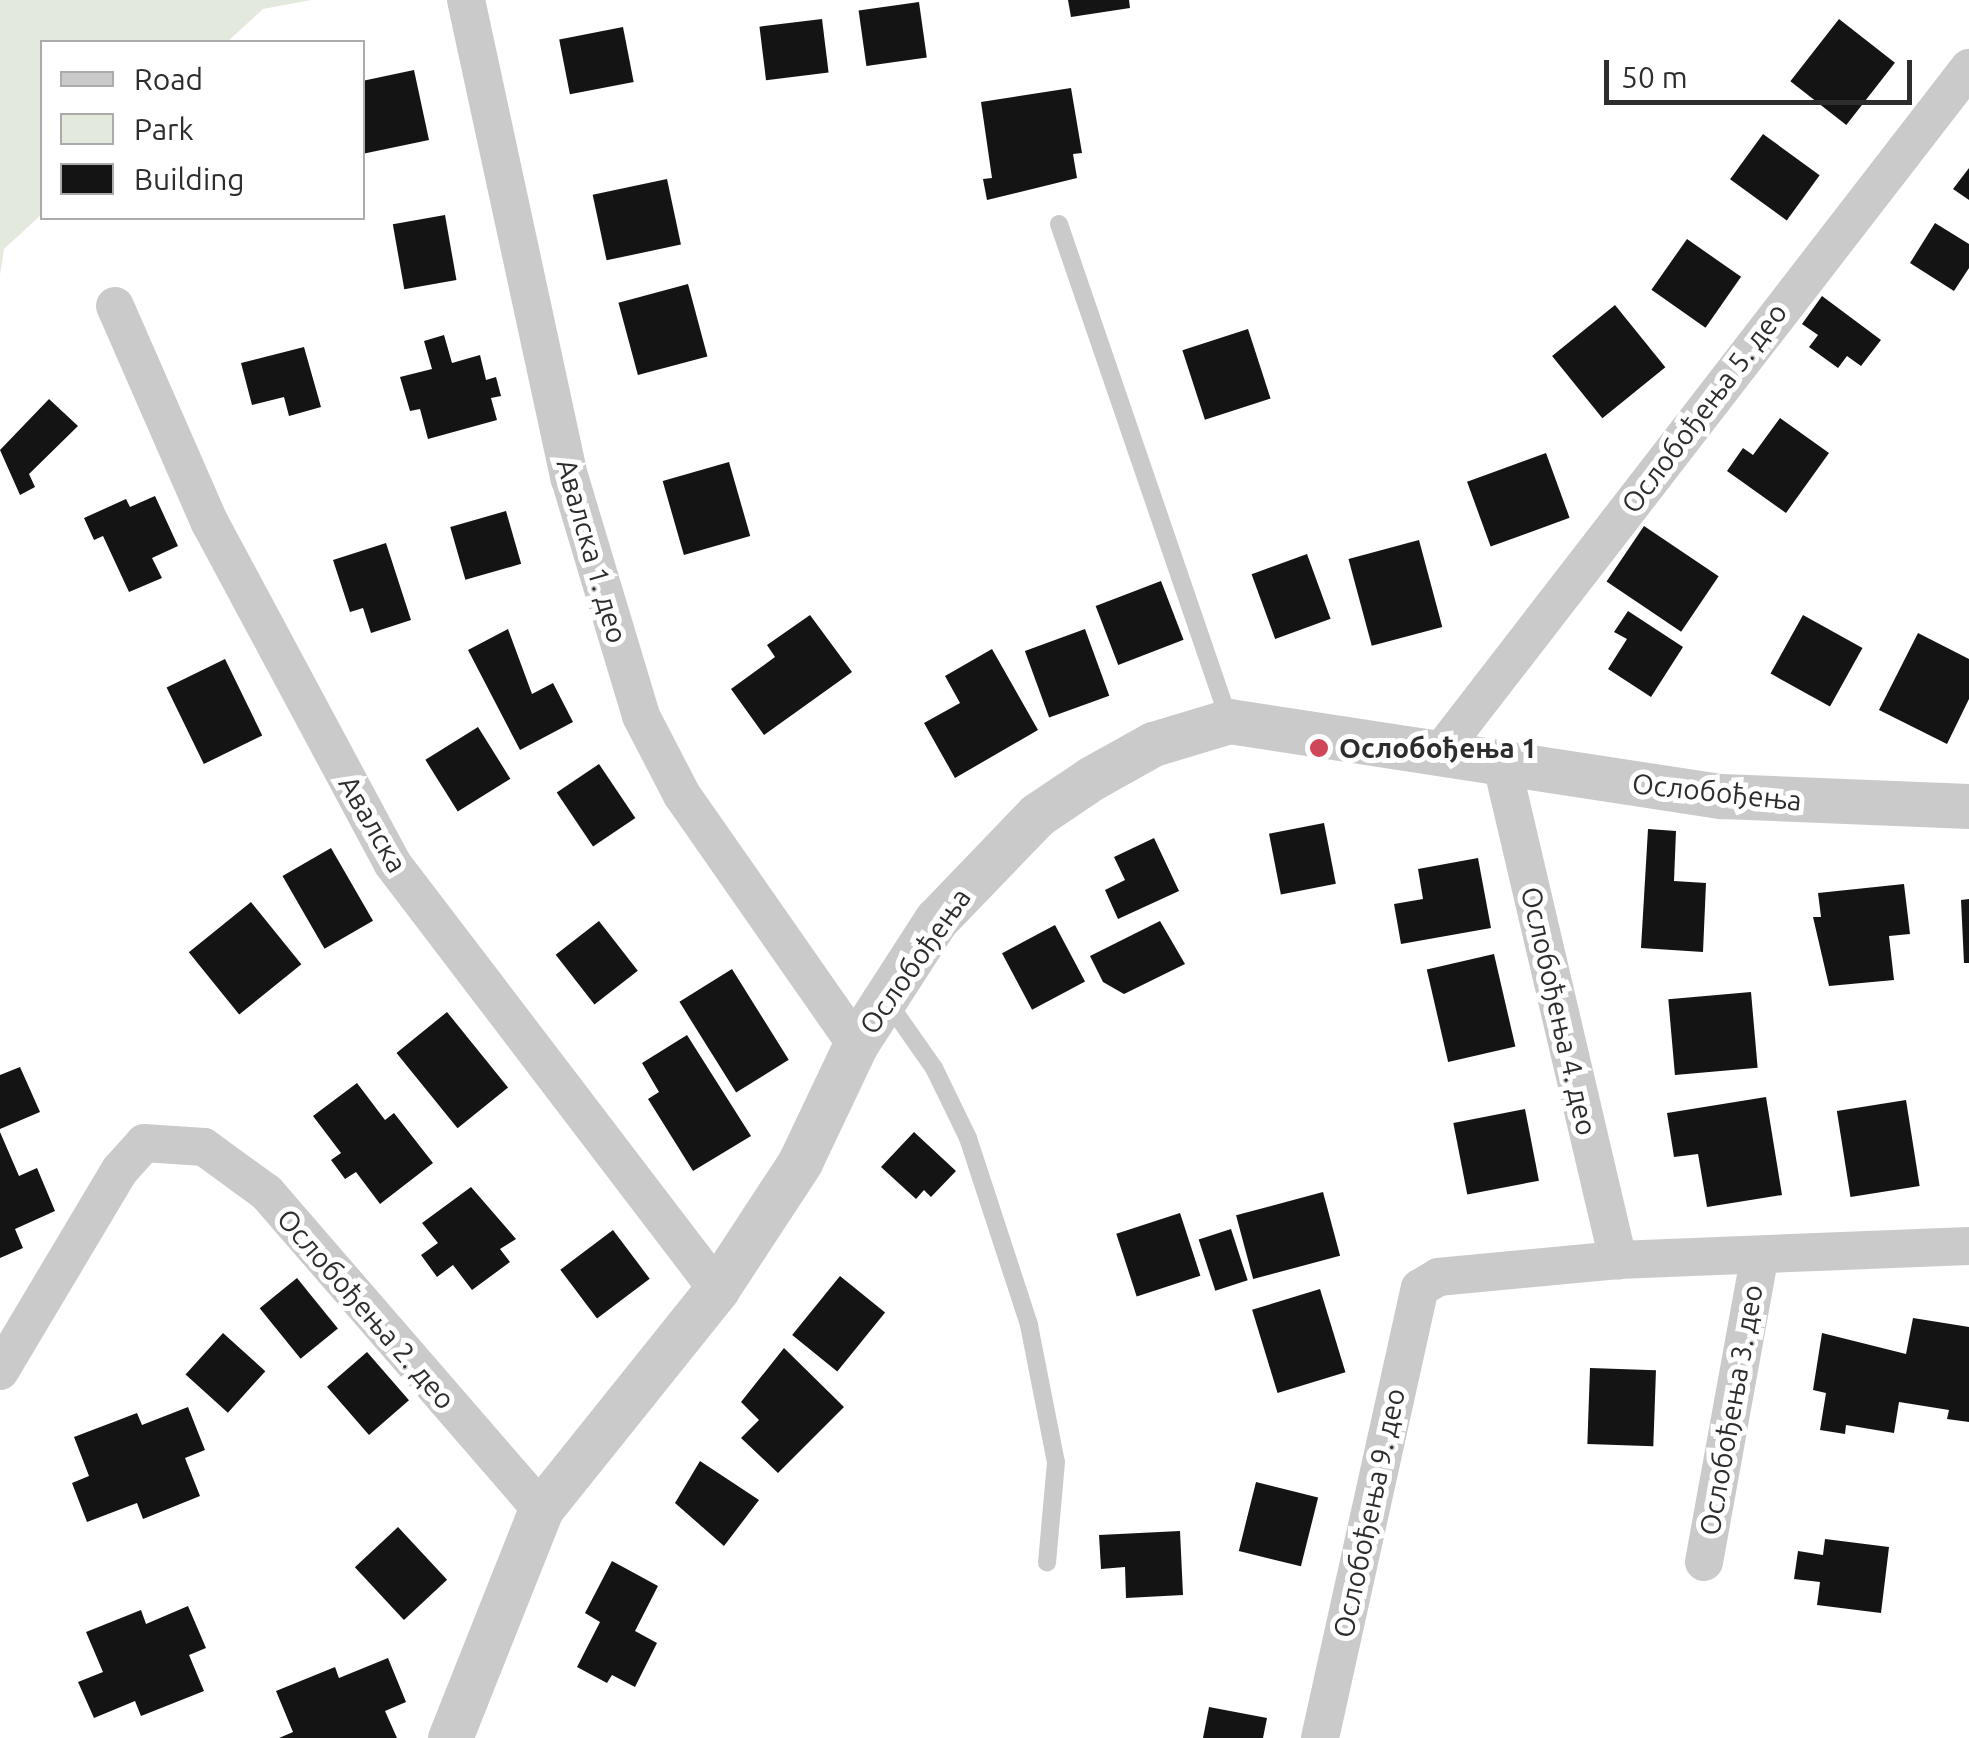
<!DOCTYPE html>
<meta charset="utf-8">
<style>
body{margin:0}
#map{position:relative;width:1969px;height:1738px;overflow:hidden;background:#fff;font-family:Ubuntu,sans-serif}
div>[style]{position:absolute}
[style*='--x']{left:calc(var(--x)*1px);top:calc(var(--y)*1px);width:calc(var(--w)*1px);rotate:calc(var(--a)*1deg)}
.green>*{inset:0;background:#e4e9dd}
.building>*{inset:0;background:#141414;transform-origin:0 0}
.service>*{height:18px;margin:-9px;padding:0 9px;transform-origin:9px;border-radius:9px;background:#cacaca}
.minor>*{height:38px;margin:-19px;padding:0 19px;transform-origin:19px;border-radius:19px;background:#cacaca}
.tertiary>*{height:45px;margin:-22.5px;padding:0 22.5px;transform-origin:22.5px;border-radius:22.5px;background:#cacaca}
.dots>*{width:28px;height:28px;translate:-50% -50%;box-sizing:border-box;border:5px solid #fff;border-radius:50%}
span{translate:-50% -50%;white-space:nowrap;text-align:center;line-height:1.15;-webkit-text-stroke:10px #fff;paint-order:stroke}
.street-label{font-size:28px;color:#2d2d2d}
.poi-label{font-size:28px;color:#2d2d2d;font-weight:700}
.left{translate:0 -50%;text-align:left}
.legend{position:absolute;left:40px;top:40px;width:325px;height:180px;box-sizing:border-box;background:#fff;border:2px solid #ababab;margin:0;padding:12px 18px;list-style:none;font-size:30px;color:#2d2d2d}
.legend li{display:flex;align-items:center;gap:20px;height:50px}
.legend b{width:50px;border:2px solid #ababab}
.scale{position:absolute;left:1604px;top:60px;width:308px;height:45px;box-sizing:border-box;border:5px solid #2d2d2d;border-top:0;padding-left:12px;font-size:30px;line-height:35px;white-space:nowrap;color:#2d2d2d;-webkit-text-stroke:8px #fff;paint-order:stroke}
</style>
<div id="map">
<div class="green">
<i style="clip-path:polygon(0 0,311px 0,263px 9px,227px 42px,42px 42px,42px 214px,4px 249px,0 275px)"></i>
</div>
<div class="building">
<i style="clip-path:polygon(1068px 0,1129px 0,1130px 8px,1071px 17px)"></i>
<i style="left:919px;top:2px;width:56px;height:61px;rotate:82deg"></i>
<i style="left:822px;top:19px;width:54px;height:63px;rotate:83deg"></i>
<i style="left:1839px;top:19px;width:71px;height:79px;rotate:38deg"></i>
<i style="left:623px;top:27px;width:56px;height:65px;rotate:79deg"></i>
<i style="clip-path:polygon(414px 70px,429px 140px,362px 154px,362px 81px)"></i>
<i style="clip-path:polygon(1071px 88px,1082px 153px,1073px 154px,1077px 178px,987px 200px,983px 179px,992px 178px,981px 102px)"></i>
<i style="left:1763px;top:134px;width:70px;height:56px;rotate:36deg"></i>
<i style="clip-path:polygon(1969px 168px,1969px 200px,1953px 189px)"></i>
<i style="left:667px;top:179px;width:67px;height:76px;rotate:78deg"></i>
<i style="left:445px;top:215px;width:66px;height:53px;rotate:80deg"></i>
<i style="clip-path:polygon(1935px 223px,1969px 244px,1969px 268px,1954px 291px,1910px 263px)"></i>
<i style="left:1687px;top:239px;width:66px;height:62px;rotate:35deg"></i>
<i style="left:688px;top:284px;width:75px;height:72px;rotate:75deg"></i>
<i style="clip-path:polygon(1822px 296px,1881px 340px,1861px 366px,1847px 356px,1838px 368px,1809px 347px,1818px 335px,1802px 324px)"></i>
<i style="left:1615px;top:305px;width:80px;height:81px;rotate:51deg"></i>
<i style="left:1248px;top:329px;width:73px;height:69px;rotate:72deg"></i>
<i style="clip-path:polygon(444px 335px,452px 363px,480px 355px,486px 380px,496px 377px,501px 396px,491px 398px,497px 420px,428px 439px,420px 409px,410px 411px,400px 377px,432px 369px,424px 341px)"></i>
<i style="clip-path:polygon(304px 347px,321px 407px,289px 416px,284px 397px,252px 405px,241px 363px)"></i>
<i style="clip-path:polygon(49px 399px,78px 426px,29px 474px,35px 487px,20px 495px,0 450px)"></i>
<i style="clip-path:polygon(1780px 418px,1829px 453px,1786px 513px,1727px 471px,1743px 448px,1753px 455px)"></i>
<i style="left:1546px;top:453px;width:69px;height:84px;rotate:70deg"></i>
<i style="left:729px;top:462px;width:77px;height:69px;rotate:74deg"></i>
<i style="clip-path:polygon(155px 496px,178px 546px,152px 558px,162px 578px,129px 592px,103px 536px,94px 540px,84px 518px,126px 499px,130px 507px)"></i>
<i style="left:506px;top:511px;width:55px;height:58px;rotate:74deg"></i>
<i style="left:1644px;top:526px;width:90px;height:67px;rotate:34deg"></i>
<i style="left:1419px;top:540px;width:90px;height:73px;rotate:75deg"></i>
<i style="clip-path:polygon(386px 543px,411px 620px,371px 633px,363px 608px,350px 612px,333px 560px)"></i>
<i style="left:1307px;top:554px;width:69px;height:59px;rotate:70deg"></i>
<i style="left:1161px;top:581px;width:63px;height:70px;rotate:69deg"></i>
<i style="clip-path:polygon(1628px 611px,1683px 647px,1651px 697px,1608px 669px,1627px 639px,1614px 632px)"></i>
<i style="clip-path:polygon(810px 615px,852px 672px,764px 735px,731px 689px,775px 657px,767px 645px)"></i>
<i style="left:1803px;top:615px;width:68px;height:67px;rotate:29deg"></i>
<i style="clip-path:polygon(508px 629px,532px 694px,553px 683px,573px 722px,520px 750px,468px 650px)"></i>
<i style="left:1085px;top:629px;width:71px;height:64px;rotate:70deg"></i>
<i style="clip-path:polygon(1918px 633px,1969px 659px,1969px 699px,1947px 744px,1879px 710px)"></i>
<i style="clip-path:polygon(992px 649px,1038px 730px,955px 778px,924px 723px,960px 703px,945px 676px)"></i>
<i style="left:225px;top:659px;width:85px;height:65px;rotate:64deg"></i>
<i style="left:478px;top:727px;width:61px;height:62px;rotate:58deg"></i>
<i style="left:599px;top:764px;width:65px;height:51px;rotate:56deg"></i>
<i style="left:1324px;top:823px;width:62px;height:56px;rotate:79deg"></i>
<i style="clip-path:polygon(1648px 829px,1676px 831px,1674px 881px,1706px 883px,1703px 952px,1641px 948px)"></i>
<i style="clip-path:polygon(1154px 838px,1179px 891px,1118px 919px,1105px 890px,1125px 880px,1114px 857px)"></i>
<i style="left:331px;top:848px;width:84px;height:56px;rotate:60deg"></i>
<i style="clip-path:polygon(1478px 858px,1491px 928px,1401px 944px,1394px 904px,1423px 899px,1418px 869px)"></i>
<i style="clip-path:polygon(1904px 884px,1910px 934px,1889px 936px,1894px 980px,1829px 986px,1813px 917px,1821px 917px,1818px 893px)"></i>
<i style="clip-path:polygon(1969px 899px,1969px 963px,1964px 963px,1961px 900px)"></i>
<i style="left:251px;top:902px;width:80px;height:80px;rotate:51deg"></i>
<i style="left:599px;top:921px;width:63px;height:55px;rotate:52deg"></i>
<i style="clip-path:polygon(1160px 921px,1185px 964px,1124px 994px,1103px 982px,1090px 956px)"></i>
<i style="left:1055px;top:925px;width:64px;height:60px;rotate:62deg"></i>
<i style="left:1494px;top:954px;width:95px;height:69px;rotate:77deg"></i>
<i style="left:732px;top:969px;width:107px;height:62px;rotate:58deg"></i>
<i style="left:1751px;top:992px;width:76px;height:83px;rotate:85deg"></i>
<i style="left:447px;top:1012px;width:97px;height:65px;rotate:51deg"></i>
<i style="clip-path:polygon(687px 1035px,751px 1136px,693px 1171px,648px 1099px,659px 1092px,642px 1063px)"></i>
<i style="clip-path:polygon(20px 1067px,40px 1112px,0 1129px,0 1075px)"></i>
<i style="clip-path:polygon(357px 1083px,385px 1120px,394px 1113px,433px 1163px,380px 1204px,356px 1172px,345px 1179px,331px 1160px,341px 1153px,313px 1116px)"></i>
<i style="clip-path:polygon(1766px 1097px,1782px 1195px,1707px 1207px,1698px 1154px,1674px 1157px,1667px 1113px)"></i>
<i style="left:1906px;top:1100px;width:87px;height:70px;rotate:81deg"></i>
<i style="left:1525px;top:1109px;width:73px;height:73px;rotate:79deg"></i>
<i style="clip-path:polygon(0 1132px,19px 1176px,37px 1168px,55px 1211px,15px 1229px,23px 1248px,0 1258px)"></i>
<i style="clip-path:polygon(914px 1132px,956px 1171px,931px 1197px,924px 1190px,916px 1199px,881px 1167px)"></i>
<i style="clip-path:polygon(471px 1187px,516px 1239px,500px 1249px,510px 1262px,472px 1290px,453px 1265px,437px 1277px,421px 1255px,438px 1243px,422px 1223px)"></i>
<i style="left:1323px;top:1192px;width:66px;height:90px;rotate:75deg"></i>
<i style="left:1180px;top:1213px;width:66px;height:67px;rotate:72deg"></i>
<i style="left:1231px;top:1229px;width:54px;height:34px;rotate:72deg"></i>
<i style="left:613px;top:1230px;width:61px;height:66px;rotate:53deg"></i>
<i style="left:840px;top:1276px;width:58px;height:76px;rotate:39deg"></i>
<i style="left:297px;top:1278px;width:65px;height:48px;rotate:51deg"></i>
<i style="left:1320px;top:1289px;width:87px;height:71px;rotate:73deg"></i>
<i style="clip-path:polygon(1913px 1318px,1969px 1327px,1969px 1422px,1947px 1419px,1949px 1410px,1899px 1402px,1894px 1433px,1846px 1425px,1845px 1434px,1820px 1430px,1826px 1393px,1813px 1390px,1822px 1333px,1906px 1354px)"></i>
<i style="left:223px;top:1333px;width:57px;height:56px;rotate:42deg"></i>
<i style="clip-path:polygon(784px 1348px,844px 1407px,778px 1473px,741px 1438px,759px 1420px,741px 1402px)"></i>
<i style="left:367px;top:1352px;width:64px;height:53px;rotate:49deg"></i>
<i style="left:1590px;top:1368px;width:66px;height:76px;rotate:2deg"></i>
<i style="clip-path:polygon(188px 1407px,205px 1450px,185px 1458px,200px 1496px,143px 1519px,137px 1503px,87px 1522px,72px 1483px,89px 1476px,74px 1437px,137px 1413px,142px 1425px)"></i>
<i style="clip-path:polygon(700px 1461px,759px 1500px,724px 1546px,675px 1503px)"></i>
<i style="left:1256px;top:1482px;width:64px;height:71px;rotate:14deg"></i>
<i style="left:398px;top:1527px;width:72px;height:59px;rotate:47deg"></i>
<i style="clip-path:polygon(1180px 1531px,1183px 1595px,1126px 1598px,1125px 1567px,1101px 1569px,1099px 1535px)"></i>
<i style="clip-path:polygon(1825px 1539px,1889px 1547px,1881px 1613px,1817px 1605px,1820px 1582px,1794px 1579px,1798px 1551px,1823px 1555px)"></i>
<i style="clip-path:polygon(612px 1561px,658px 1586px,635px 1631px,657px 1643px,635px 1687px,612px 1675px,607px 1683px,577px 1667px,600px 1622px,585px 1613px)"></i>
<i style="clip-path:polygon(188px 1606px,206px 1648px,189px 1655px,204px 1691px,141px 1716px,135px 1701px,94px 1718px,78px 1682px,103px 1672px,86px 1632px,141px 1610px,146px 1624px)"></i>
<i style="clip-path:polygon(388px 1658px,406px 1702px,385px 1711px,397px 1738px,279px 1738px,293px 1732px,276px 1691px,335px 1667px,339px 1678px)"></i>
<i style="clip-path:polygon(1209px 1707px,1267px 1718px,1263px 1738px,1203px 1738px)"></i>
</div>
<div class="service">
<i style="--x:1059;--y:224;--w:524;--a:71.08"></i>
<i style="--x:887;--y:1001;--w:82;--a:55"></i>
<i style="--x:934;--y:1068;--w:78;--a:64.1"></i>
<i style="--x:968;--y:1138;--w:197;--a:71.9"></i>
<i style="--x:1029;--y:1325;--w:140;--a:78.9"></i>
<i style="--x:1056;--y:1462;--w:101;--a:95.1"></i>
</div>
<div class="minor">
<i style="--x:466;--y:0;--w:490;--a:77.8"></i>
<i style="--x:570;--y:479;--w:247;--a:73.3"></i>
<i style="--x:641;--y:716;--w:89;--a:62.6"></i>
<i style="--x:682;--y:795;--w:304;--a:55.1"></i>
<i style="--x:115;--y:306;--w:237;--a:66.4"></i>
<i style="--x:210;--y:523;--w:386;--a:61.8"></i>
<i style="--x:392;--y:863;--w:536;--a:52.66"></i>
<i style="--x:1442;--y:750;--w:862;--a:-52.31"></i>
<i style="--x:1501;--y:761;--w:513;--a:76.8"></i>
<i style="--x:0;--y:1371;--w:234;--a:-59.2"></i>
<i style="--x:120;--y:1170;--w:36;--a:-48"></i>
<i style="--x:144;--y:1143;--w:60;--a:3.8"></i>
<i style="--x:204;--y:1147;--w:78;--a:36.1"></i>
<i style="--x:267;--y:1193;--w:418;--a:49.1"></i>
<i style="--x:1704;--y:1562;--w:309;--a:-79.7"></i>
<i style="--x:1320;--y:1738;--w:461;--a:-77.5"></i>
<i style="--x:1420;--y:1288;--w:21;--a:-31"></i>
<i style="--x:1438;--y:1277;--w:181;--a:-5.4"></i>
<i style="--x:1618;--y:1260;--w:351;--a:-2.3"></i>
</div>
<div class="tertiary">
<i style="--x:450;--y:1738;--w:246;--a:-68.3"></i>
<i style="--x:541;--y:1509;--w:282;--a:-51.3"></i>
<i style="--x:717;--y:1289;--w:152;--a:-56.8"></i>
<i style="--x:800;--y:1162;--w:131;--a:-64.6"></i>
<i style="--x:856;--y:1044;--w:148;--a:-57.2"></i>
<i style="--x:936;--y:920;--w:146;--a:-46.1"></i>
<i style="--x:1037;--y:815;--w:66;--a:-33.9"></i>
<i style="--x:1092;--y:778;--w:70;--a:-29.1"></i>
<i style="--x:1153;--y:744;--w:79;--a:-16.8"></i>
<i style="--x:1229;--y:721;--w:498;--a:8.7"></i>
<i style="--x:1721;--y:796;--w:248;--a:2.3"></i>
</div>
<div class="dots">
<i style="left:1319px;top:748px;background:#ce4657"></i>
</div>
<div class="street-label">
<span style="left:1704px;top:408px;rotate:-53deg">Ослобођења 5. део</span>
<span style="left:592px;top:551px;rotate:74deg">Авалска 1. део</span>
<span style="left:1717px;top:792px;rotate:6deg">Ослобођења</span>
<span style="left:373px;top:824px;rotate:60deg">Авалска</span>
<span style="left:915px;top:961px;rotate:-55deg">Ослобођења</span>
<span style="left:1559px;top:1011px;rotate:77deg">Ослобођења 4. део</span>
<span style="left:366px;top:1309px;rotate:49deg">Ослобођења 2. део</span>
<span style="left:1731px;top:1410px;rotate:-80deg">Ослобођења 3. део</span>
<span style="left:1369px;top:1513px;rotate:-78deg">Ослобођења 9. део</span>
</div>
<div class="poi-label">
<span class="left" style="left:1339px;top:748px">Ослобођења 1</span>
</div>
<ul class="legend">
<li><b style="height:12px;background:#cacaca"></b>Road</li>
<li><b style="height:28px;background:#e4e9dd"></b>Park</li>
<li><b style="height:28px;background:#141414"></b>Building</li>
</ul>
<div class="scale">50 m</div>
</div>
